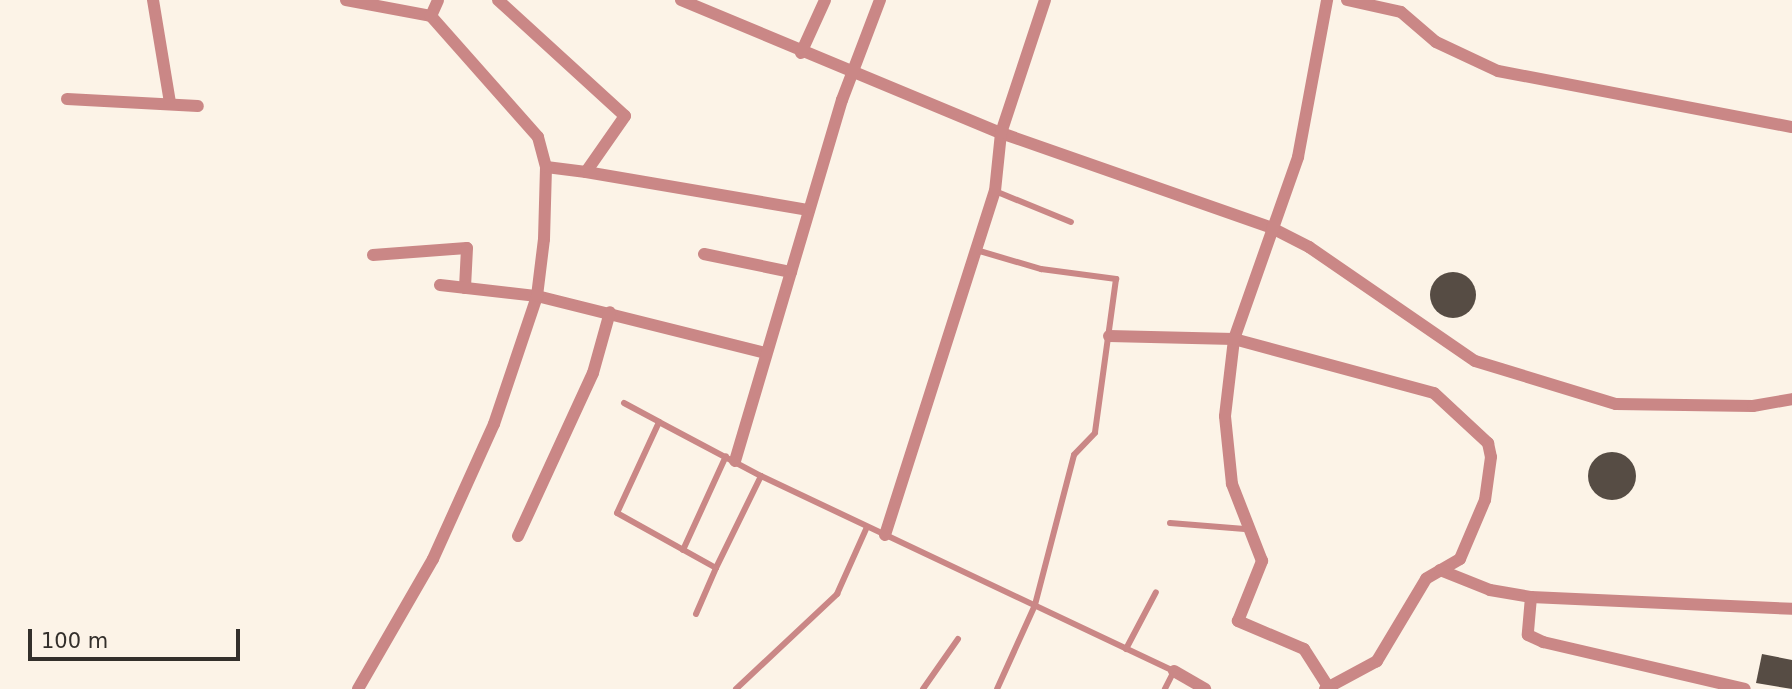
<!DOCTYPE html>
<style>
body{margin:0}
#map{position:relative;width:1792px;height:689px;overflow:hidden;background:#fcf3e7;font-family:"DejaVu Sans",sans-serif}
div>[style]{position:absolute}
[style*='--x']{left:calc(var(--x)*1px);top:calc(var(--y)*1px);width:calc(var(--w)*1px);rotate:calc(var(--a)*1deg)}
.building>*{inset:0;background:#564c44}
.round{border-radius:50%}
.service>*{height:6px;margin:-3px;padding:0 3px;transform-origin:3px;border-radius:3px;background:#ca8786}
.minor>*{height:12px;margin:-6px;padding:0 6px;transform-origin:6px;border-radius:6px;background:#ca8786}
span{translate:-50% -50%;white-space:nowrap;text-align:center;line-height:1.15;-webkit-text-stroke:7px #fcf3e7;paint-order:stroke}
.scale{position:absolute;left:28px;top:629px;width:212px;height:32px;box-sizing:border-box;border:4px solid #332f2b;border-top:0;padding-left:9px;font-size:21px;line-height:24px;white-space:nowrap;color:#332f2b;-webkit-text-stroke:5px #fcf3e7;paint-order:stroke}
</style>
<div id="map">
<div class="building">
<i class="round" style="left:1430px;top:272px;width:46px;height:46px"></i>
<i class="round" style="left:1588px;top:452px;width:48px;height:48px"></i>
<i style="clip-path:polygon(1762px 654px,1792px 660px,1792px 689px,1756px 683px)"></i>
</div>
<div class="service">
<i style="--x:995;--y:191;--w:82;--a:22.2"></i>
<i style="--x:976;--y:250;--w:68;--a:16.3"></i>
<i style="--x:1041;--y:269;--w:76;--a:7.6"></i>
<i style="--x:1116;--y:279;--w:155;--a:97.8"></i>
<i style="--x:1095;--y:433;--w:30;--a:134"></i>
<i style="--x:1074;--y:455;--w:155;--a:104.6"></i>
<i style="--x:1035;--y:605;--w:92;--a:114.3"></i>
<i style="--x:624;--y:403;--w:40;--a:28"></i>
<i style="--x:761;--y:476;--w:102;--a:116.1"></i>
<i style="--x:716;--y:568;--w:113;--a:-150.9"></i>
<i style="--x:617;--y:513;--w:100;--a:-65.2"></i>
<i style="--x:659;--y:422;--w:115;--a:27.9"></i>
<i style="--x:761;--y:476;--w:457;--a:25.3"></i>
<i style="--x:1174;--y:671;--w:20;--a:117"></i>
<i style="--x:1170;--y:523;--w:75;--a:4.6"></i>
<i style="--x:683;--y:550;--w:103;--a:-65.4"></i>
<i style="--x:696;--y:614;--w:50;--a:-66.5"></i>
<i style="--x:1126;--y:649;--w:64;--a:-62.2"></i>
<i style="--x:736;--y:689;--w:139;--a:-43.2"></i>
<i style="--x:837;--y:594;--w:73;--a:-65.9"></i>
<i style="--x:923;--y:689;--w:61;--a:-55"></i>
</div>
<div class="minor">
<i style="--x:153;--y:0;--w:104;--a:80.6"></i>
<i style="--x:346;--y:0;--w:86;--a:10.7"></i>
<i style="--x:431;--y:16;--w:17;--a:-66"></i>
<i style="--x:498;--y:0;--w:172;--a:42.4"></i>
<i style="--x:625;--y:116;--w:68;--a:124.9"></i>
<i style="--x:586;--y:172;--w:40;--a:-172.9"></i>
<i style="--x:681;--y:0;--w:347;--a:22.6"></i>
<i style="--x:1001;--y:133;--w:287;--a:19.3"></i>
<i style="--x:1272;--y:228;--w:42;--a:27.2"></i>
<i style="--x:1309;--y:247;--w:201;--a:34.5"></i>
<i style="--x:1475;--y:361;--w:147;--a:17"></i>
<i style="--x:1616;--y:404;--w:137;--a:0.8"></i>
<i style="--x:1753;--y:406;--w:40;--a:-10"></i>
<i style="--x:1347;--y:0;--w:55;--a:12.5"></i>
<i style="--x:1401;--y:12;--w:46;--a:40.6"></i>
<i style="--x:1436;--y:42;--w:68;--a:25.1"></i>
<i style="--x:1498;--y:71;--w:299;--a:10.8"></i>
<i style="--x:801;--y:53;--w:58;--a:-65.6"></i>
<i style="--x:67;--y:99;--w:131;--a:3.1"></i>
<i style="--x:586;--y:172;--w:226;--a:9.7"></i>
<i style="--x:704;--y:254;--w:89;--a:11.7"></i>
<i style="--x:373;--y:255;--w:94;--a:-4.3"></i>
<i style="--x:467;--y:248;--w:40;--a:92.9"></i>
<i style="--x:440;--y:285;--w:98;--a:6.5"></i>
<i style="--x:537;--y:296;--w:236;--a:14"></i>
<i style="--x:1109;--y:336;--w:125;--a:1.4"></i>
<i style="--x:1234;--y:339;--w:207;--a:15.1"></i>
<i style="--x:1434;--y:393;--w:74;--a:42.8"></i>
<i style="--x:1488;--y:443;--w:14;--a:78"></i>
<i style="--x:1491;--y:457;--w:43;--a:97.9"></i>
<i style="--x:1485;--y:500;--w:64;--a:113"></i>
<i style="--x:1460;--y:559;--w:39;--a:150"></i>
<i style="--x:1426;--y:579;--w:96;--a:120.9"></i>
<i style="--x:1377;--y:661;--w:59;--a:151.7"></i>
<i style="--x:735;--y:461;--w:377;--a:-73.5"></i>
<i style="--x:842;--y:100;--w:107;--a:-69.2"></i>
<i style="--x:885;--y:535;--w:361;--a:-72.3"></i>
<i style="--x:995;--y:191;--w:58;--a:-84.1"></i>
<i style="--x:1001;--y:133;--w:140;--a:-71.7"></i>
<i style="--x:518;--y:536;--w:179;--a:-65.3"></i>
<i style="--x:593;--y:373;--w:63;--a:-74.4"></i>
<i style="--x:1440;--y:570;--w:54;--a:21.8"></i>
<i style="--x:1490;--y:590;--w:42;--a:9.7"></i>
<i style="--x:1531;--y:597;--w:261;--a:2.6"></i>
<i style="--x:1531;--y:597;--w:38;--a:95"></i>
<i style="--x:1528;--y:635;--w:17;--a:25"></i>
<i style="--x:1543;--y:642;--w:207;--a:13.1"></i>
<i style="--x:1174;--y:671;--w:36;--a:30"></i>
<i style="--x:1327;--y:685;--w:43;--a:-122.6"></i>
<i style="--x:1304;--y:649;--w:72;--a:-157"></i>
<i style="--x:1238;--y:621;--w:65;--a:-68.2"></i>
<i style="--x:1262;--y:561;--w:83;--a:-111.3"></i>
<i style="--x:1232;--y:484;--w:68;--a:-95.9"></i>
<i style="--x:1225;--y:416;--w:78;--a:-83.3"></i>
<i style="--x:1234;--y:339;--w:193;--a:-70.6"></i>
<i style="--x:1298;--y:157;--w:160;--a:-79.5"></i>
<i style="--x:358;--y:689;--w:150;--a:-60"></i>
<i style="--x:433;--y:559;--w:148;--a:-65.7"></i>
<i style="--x:494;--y:424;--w:135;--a:-71.4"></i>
<i style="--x:537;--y:296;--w:57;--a:-83"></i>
<i style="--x:544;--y:239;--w:72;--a:-88.4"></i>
<i style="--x:546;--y:167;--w:31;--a:-105"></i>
<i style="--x:538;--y:137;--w:162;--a:-131.5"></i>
</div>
<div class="scale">100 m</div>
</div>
